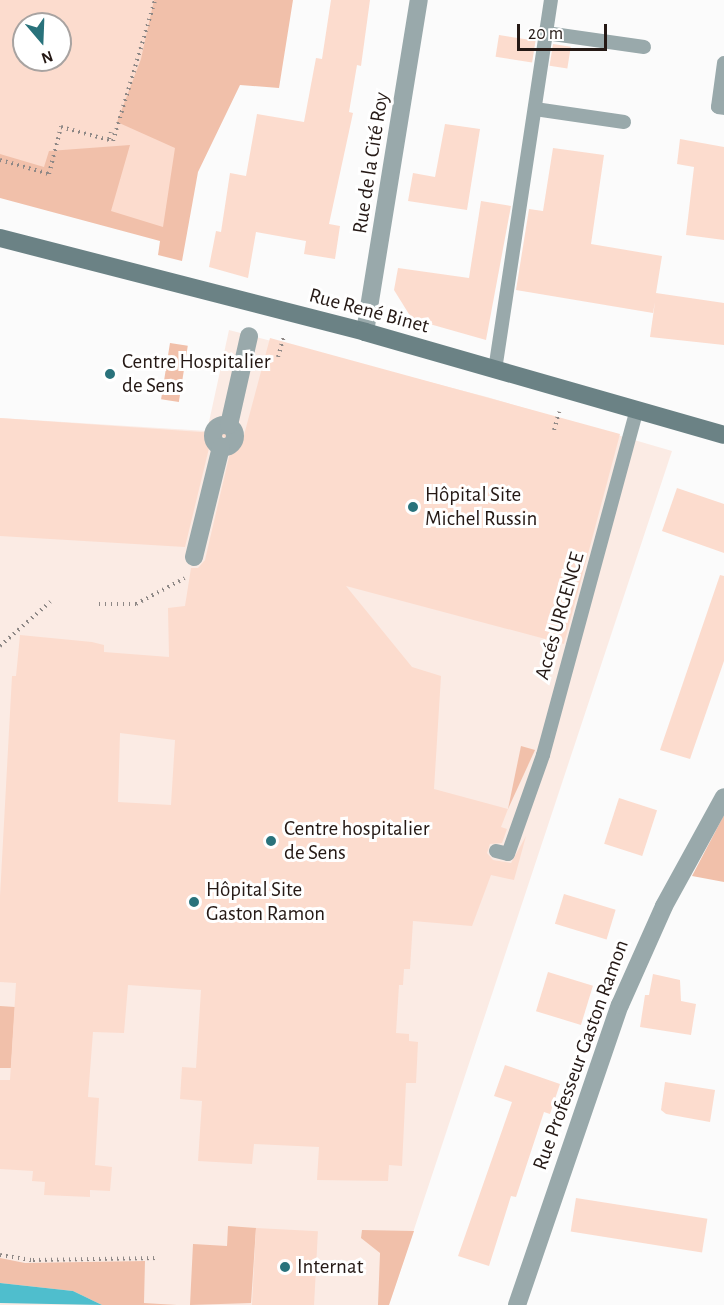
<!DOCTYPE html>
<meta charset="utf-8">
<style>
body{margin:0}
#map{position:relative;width:724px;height:1305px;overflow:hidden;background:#fbfbfb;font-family:"Alegreya Sans",sans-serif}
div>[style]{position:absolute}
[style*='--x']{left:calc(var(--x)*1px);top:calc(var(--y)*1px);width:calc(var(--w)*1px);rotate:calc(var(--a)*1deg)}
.built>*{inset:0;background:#fbebe4}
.green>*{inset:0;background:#f1c0aa;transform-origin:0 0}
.water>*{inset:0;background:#4fbecd}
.building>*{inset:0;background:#fcdcce;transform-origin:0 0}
.path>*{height:4px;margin-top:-2px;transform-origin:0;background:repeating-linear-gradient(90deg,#8e8886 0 1.5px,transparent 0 6px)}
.lane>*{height:14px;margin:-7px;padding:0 7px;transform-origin:7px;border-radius:7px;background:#99a9ab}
.street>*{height:18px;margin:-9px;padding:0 9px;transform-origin:9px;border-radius:9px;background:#99a9ab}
.street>.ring{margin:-9px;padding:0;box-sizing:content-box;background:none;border:18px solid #99a9ab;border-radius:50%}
.secondary>*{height:18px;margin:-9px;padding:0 9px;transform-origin:9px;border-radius:9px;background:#6b8285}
.dots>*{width:16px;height:16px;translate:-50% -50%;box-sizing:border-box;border:3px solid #fff;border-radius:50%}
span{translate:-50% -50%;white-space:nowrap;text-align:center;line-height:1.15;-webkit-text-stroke:6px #fff;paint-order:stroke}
.street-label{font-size:21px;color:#251915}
.poi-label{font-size:21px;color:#251915}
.left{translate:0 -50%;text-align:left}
.north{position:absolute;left:12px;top:12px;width:60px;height:60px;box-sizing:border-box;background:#fff;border:2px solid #a8a3a1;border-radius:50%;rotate:161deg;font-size:16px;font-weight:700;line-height:24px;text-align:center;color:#251915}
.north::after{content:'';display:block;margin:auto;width:21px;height:27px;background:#29727b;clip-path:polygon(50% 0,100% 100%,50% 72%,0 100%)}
.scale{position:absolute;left:517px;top:24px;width:90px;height:27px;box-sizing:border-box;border:3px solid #251915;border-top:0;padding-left:8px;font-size:18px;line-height:21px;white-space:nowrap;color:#251915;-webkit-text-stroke:4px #fff;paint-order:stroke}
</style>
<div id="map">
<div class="built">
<i style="clip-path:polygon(229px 330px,487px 397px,672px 451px,389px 1305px,0 1305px,0 418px,207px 431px)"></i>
</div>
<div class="green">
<i style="clip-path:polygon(evenodd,0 0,293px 0,279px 88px,240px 85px,198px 172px,182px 261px,158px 255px,160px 241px,0 198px,0 0,24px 24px,60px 24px,60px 60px,24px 60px,24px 24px)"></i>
<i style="left:170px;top:343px;width:18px;height:57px;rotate:9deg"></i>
<i style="clip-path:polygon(521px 746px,535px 750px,508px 809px)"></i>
<i style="clip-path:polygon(724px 815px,724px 882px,692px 876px)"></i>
<i style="clip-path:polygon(0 1006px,15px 1007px,11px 1068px,0 1068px)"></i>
<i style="clip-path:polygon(228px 1226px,256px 1228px,251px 1303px,190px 1305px,193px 1244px,227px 1246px)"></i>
<i style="clip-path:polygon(362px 1230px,414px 1231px,389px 1305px,378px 1305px,380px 1253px,361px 1238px)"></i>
<i style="clip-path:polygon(0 1258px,25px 1263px,145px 1261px,144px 1303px,177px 1305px,102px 1305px,73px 1291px,0 1283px)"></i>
</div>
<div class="water">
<i style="clip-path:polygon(0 1283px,73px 1291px,102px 1305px,0 1303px)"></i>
</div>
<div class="building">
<i style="clip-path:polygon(evenodd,0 0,154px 0,141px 59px,117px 122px,175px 148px,163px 227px,111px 211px,130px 145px,49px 151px,44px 167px,0 154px,0 0,24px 24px,60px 24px,60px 60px,24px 60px,24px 24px)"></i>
<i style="clip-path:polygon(331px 0,370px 0,361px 66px,357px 65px,349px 112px,353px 113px,329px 224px,340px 226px,335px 259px,304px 254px,306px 241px,256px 232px,248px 278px,209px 267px,216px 231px,221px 232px,230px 173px,246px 176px,257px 114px,304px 122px,316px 58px,322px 59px)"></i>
<i style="left:499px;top:35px;width:37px;height:22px;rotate:9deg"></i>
<i style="left:553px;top:44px;width:18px;height:22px;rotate:9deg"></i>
<i style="clip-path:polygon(445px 124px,480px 129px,467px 210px,408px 201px,413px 173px,435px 177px)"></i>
<i style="clip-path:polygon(680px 139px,724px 147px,724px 240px,686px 235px,694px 167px,677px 164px)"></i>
<i style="clip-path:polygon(553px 148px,604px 155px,591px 244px,662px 256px,656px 293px,724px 303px,724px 345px,650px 337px,655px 302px,653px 313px,516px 290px,529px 209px,543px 211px)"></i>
<i style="clip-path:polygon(481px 201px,511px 206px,486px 340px,412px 319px,394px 290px,398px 268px,469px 278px)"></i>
<i style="clip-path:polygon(evenodd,270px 338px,620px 434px,564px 644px,346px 586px,412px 667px,441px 676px,434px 789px,508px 809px,501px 827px,507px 829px,502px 843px,490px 844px,487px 853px,493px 860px,511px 863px,526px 836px,514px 880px,491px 875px,472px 926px,413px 921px,410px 969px,404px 969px,403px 985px,399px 985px,396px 1033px,409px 1034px,409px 1041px,418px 1042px,416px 1083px,406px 1083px,402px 1166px,389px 1165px,388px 1181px,317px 1180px,319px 1147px,254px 1144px,252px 1164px,198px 1161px,202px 1101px,180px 1099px,182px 1067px,196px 1068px,201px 990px,128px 985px,124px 1033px,93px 1032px,88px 1097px,99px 1098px,95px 1165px,112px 1167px,110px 1191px,90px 1190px,90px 1197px,44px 1195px,45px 1182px,32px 1181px,33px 1171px,0 1169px,0 1080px,10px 1080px,16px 983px,0 982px,0 896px,12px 676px,16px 676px,20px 635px,92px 642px,104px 645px,104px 652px,169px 657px,168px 608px,185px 606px,191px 568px,198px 568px,205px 560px,232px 444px,223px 436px,210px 444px,185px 547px,0 536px,0 418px,244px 435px,270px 338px,120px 733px,175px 740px,171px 805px,118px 802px,120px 733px)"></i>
<i style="clip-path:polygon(677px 488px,724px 504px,724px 553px,662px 531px)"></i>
<i style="clip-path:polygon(720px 575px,724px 576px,724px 661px,690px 759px,660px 750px)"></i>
<i style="left:619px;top:798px;width:40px;height:48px;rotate:18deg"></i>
<i style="left:564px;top:894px;width:54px;height:31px;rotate:17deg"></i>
<i style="left:548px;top:972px;width:47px;height:41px;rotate:17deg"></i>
<i style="clip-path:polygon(653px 974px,680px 980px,681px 1001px,696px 1004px,691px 1035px,640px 1027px,645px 995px,649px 995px)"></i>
<i style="clip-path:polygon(505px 1065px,560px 1084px,550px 1114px,544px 1112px,516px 1197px,511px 1196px,489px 1266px,458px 1256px,512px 1102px,494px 1096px)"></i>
<i style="clip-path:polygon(665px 1082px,715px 1090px,710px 1122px,666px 1114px,661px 1110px)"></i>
<i style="left:576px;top:1198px;width:133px;height:34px;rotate:9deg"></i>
<i style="left:256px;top:1228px;width:62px;height:77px;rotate:3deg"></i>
</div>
<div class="path">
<i style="--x:109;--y:139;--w:7;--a:-74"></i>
<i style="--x:0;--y:160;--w:51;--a:15.9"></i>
<i style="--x:49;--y:174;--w:49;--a:-75.7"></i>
<i style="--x:61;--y:127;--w:54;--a:15.1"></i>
<i style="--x:113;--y:141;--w:147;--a:-73.4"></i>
<i style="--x:278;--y:357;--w:22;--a:-74"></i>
<i style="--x:554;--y:430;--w:19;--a:-74"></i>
<i style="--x:99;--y:604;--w:37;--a:0"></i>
<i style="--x:136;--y:604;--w:55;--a:-28"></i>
<i style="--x:0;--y:646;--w:67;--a:-41.3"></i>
<i style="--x:0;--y:1255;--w:33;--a:9"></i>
<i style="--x:33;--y:1260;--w:126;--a:-0.9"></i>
</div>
<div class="lane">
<i style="--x:546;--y:33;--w:99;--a:8.1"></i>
<i style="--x:724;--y:63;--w:44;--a:97.8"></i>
<i style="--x:718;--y:107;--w:6;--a:9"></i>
<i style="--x:535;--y:109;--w:90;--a:8.3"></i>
<i style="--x:495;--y:370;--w:374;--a:-81.4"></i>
<i style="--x:496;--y:851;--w:12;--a:14"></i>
<i style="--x:508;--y:854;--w:105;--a:-70.5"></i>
<i style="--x:543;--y:755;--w:358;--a:-74.8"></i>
</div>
<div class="street">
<i style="--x:365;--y:332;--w:336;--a:-80.8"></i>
<i class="ring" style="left:213px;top:425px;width:4px;height:4px"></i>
<i style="--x:229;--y:425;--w:91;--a:-77.3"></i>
<i style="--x:194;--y:557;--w:113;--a:-76.2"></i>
<i style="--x:517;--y:1305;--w:317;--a:-71.1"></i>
<i style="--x:620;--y:1005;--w:108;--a:-66"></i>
<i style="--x:664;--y:906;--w:124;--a:-61.2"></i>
</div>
<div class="secondary">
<i style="--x:0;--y:238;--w:377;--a:14.4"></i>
<i style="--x:365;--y:332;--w:373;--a:16"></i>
</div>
<div class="dots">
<i style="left:110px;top:374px;background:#29727b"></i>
<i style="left:413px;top:507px;background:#29727b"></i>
<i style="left:271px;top:841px;background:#29727b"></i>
<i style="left:194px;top:902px;background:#29727b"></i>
<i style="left:285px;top:1267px;background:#29727b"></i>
</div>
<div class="street-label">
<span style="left:371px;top:163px;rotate:-81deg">Rue de la Cité Roy</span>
<span style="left:369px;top:311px;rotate:15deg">Rue René Binet</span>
<span style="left:560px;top:616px;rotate:-74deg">Accés URGENCE</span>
<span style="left:581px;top:1055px;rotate:-70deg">Rue Professeur Gaston Ramon</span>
</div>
<div class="poi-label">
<span class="left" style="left:122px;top:374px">Centre Hospitalier<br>de Sens</span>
<span class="left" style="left:425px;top:507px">Hôpital Site<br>Michel Russin</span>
<span class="left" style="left:284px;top:841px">Centre hospitalier<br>de Sens</span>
<span class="left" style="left:206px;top:902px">Hôpital Site<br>Gaston Ramon</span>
<span class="left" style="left:297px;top:1267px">Internat</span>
</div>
<div class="north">N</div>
<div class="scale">20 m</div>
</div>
